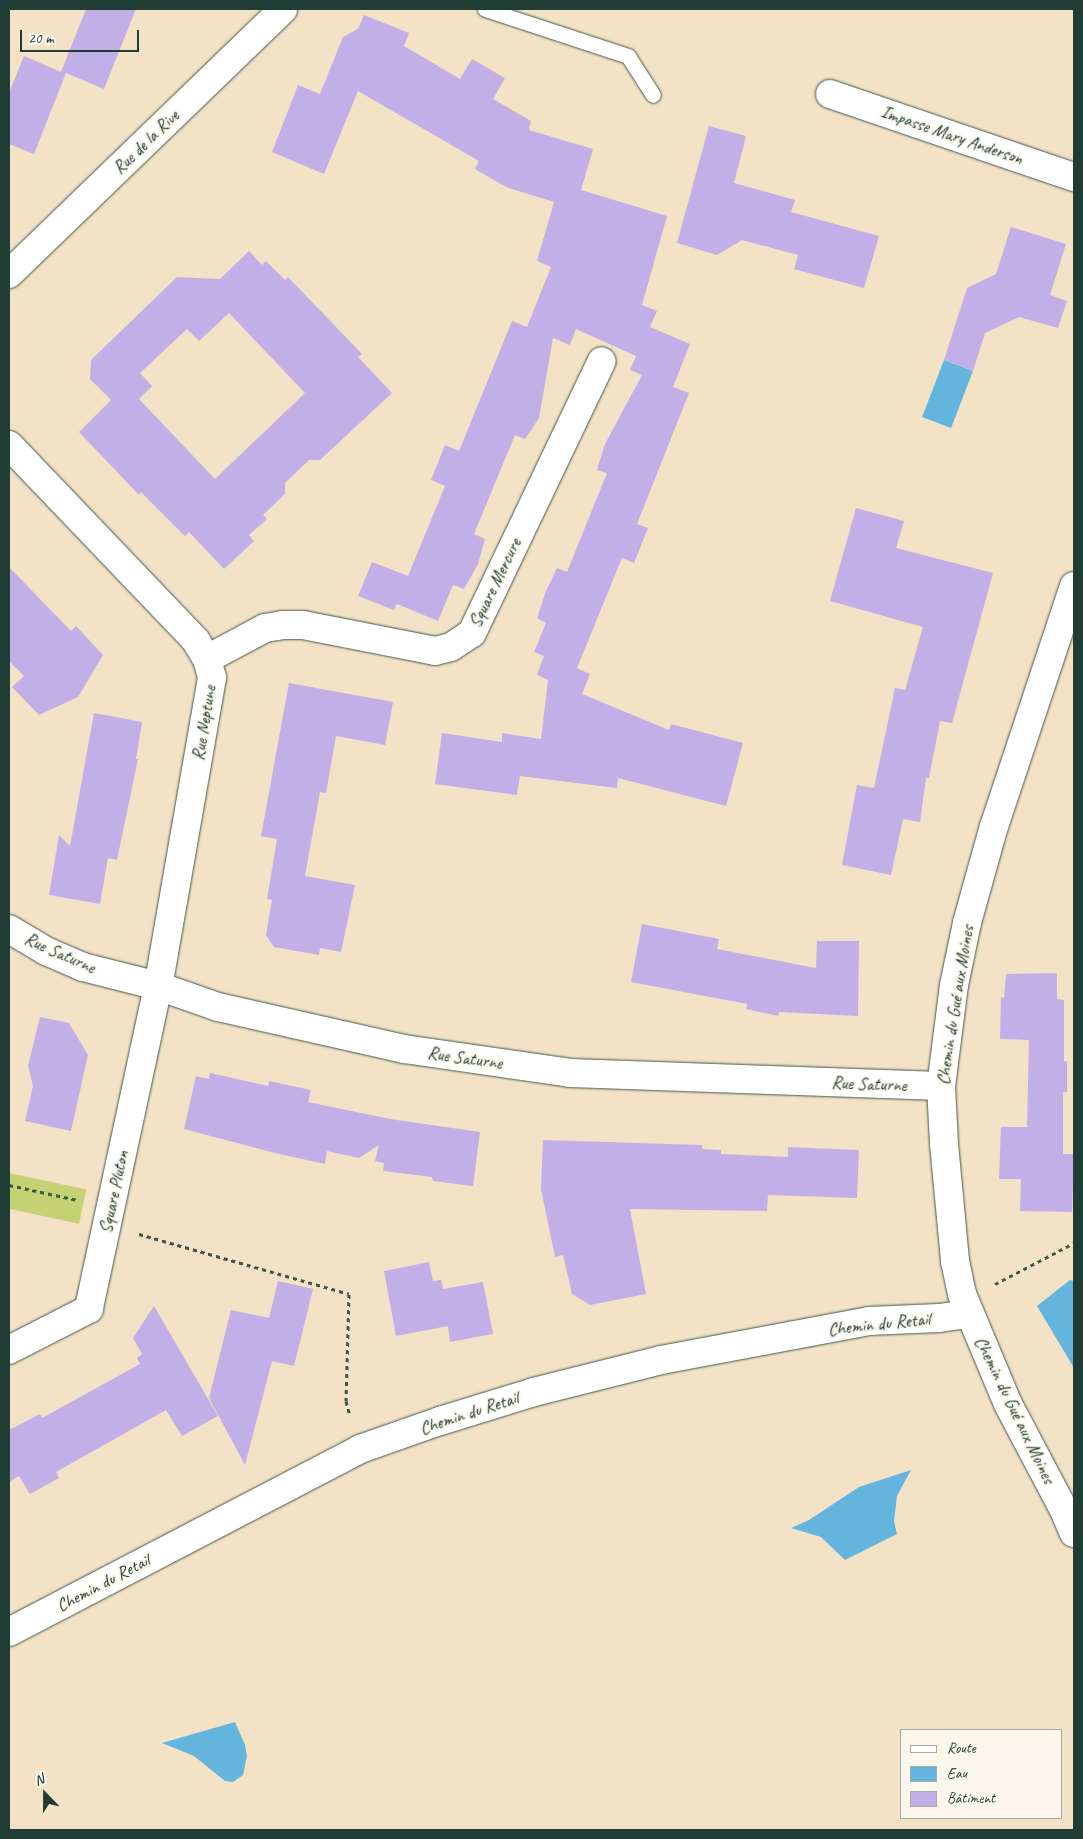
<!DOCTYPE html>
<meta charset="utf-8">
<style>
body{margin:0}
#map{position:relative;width:1083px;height:1839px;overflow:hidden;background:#f3e2c5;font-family:Caveat,sans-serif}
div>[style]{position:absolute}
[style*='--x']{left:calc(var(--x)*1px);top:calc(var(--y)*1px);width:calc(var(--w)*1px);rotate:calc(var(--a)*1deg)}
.green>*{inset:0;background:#c5d273;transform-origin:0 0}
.water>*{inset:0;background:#63b5de;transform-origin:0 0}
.building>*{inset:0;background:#c3afe7}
.path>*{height:3px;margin-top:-1.5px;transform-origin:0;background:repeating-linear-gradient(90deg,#3f564a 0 4px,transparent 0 8px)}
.roads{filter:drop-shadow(0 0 1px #3f564a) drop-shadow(0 0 1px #3f564a)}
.service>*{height:15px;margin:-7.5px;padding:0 7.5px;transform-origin:7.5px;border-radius:7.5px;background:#fff}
.minor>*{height:28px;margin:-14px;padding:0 14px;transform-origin:14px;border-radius:14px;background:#fff}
span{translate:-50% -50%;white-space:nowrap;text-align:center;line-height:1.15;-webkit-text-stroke:4px #fbf7ec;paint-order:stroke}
.street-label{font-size:18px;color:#1f3d34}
.frame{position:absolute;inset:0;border:10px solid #1f3d34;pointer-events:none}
.legend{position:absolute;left:900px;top:1729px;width:162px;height:90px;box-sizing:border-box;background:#fbf7ec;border:1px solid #a3ada2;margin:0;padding:6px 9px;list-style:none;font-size:15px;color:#1f3d34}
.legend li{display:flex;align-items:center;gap:10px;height:25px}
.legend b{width:25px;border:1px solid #a3ada2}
.north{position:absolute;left:20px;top:1769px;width:50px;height:50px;-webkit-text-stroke:4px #fbf7ec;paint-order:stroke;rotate:338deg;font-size:14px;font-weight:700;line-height:20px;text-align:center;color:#1f3d34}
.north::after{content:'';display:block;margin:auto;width:18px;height:22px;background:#1f3d34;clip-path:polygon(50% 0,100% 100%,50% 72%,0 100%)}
.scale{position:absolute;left:20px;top:30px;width:119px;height:22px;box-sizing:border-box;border:2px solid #1f3d34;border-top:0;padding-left:6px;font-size:15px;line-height:18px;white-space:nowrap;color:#1f3d34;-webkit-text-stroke:4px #fbf7ec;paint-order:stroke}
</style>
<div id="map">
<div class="green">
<i style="left:9px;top:1173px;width:79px;height:35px;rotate:12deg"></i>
</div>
<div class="water">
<i style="left:944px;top:360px;width:31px;height:61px;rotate:21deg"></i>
<i style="clip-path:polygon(1070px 1280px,1074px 1281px,1074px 1368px,1037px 1306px)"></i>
<i style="clip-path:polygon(911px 1470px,897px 1496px,894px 1521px,897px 1534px,845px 1560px,821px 1537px,791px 1528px,809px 1520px,859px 1487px)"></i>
<i style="clip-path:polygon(235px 1722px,245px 1745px,247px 1756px,243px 1775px,233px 1782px,225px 1781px,194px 1756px,162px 1743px)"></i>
</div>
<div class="building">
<i style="clip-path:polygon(86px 9px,136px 9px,104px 89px,66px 73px,34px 154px,9px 144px,9px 93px,24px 56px,61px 72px)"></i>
<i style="clip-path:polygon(364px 15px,409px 33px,404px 46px,460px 79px,472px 59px,505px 78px,493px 99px,531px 121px,529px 130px,593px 149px,581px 190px,667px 216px,642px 305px,657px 311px,650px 327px,690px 344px,673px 387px,689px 393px,637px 524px,648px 528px,634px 563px,622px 558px,577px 668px,590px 674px,582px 694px,669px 730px,671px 724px,743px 743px,726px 806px,618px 778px,617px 788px,520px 776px,517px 795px,435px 784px,442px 733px,502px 742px,502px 733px,541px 739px,548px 680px,537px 675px,544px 656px,534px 652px,546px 623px,537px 618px,546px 591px,557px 568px,567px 572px,607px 473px,597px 470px,605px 444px,642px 375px,630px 370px,636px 356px,576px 329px,570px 345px,553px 338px,539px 418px,525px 439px,515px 435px,474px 534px,485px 539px,478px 564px,464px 589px,453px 585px,438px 621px,397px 604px,394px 610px,358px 596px,372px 562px,408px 576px,445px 486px,431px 480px,445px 445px,459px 451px,512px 321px,527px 327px,551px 267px,537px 261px,554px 202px,506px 187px,475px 169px,479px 161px,358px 91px,324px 174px,272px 152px,298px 85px,320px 94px,343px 37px,358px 29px)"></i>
<i style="clip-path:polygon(709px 126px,746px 136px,734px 183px,795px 200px,791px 212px,879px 236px,864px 288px,794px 269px,798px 255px,742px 240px,717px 255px,677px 243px)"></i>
<i style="clip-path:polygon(1011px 227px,1066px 244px,1050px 295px,1067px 301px,1058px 328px,1019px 317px,985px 333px,973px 371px,944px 360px,967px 288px,996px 274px)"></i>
<i style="clip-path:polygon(evenodd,249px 251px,262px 265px,266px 261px,285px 280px,288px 277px,362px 354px,358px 357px,392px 393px,320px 460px,309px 460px,285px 483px,285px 494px,263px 515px,267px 519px,249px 535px,254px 541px,224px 569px,189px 532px,185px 536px,141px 492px,139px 495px,79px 432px,111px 400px,90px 379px,91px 360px,177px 277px,220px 279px,249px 251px,229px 313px,305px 393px,215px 479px,139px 399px,152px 386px,140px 373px,187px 329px,199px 341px,229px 313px)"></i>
<i style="clip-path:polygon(856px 508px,904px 521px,896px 548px,993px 573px,952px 723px,940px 721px,929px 778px,926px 778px,920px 822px,903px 819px,891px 875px,842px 865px,857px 785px,874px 788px,895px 688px,905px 690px,923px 627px,830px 601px)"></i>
<i style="clip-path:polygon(9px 567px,71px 631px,76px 626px,103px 655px,78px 697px,39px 715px,12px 687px,24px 676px,9px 661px)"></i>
<i style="clip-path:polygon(289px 683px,393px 702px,385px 745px,336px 736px,326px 793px,320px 792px,305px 876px,355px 885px,341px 952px,320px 948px,319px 955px,274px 947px,266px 935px,272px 900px,267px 899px,277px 839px,261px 836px)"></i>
<i style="clip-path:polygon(94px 713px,142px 722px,136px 759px,138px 759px,117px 860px,108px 858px,100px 904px,49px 895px,59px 835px,70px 846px)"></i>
<i style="clip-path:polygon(642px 924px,719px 939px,717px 949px,816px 968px,817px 941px,859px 941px,858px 1016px,779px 1012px,778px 1016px,746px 1009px,747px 1004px,631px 982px)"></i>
<i style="clip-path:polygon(1057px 973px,1057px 999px,1064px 1000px,1064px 1061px,1067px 1062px,1067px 1092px,1063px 1092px,1063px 1154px,1074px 1154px,1072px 1212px,1020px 1211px,1021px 1179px,999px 1179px,1001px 1127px,1027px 1127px,1029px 1040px,1000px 1039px,1001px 997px,1004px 998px,1006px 974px)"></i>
<i style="clip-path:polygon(40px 1017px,69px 1023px,88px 1055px,71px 1131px,25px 1121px,33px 1086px,28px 1066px)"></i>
<i style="clip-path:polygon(210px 1073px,268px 1086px,269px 1081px,311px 1090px,308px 1102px,390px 1119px,480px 1132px,473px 1186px,433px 1181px,432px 1177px,383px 1171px,384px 1163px,375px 1161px,379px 1145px,359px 1158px,327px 1151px,325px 1164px,275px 1153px,184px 1129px,196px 1076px,209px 1079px)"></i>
<i style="clip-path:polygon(543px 1140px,702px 1145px,702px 1149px,721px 1150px,721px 1154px,788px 1157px,788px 1147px,859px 1150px,857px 1198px,768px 1195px,767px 1211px,630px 1209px,646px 1294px,590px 1305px,572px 1294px,563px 1255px,555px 1257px,541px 1189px)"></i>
<i style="clip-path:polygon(429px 1262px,433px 1281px,441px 1280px,443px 1289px,483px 1282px,493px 1334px,450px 1342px,448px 1326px,396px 1336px,384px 1271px)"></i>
<i style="clip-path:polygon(278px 1281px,313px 1289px,294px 1366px,272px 1361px,245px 1465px,209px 1398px,231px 1310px,269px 1318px)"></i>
<i style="clip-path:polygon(154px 1306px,218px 1416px,182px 1436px,166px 1410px,56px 1472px,59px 1478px,30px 1494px,19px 1476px,9px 1482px,9px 1430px,40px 1414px,42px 1418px,140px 1364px,137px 1358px,142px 1354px,133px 1338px)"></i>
</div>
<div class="path">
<i style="--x:9;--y:1185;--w:70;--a:12.4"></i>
<i style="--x:139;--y:1234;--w:218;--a:15.9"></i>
<i style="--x:349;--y:1294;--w:107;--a:91.6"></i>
<i style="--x:346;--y:1401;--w:16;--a:75"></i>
<i style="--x:995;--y:1284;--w:89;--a:-27.4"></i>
</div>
<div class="roads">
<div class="service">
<i style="--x:485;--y:9;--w:151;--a:18.2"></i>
<i style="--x:628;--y:56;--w:46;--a:57.3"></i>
</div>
<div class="minor">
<i style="--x:830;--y:94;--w:258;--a:18.8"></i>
<i style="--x:9;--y:274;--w:381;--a:-44"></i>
<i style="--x:9;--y:445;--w:271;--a:46.3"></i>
<i style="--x:196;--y:641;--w:21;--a:59"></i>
<i style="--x:207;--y:659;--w:20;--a:75"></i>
<i style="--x:212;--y:678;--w:313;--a:99.9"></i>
<i style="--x:158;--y:986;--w:330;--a:102.1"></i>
<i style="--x:89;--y:1309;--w:90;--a:152.9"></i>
<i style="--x:1074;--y:586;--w:253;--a:108.4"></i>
<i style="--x:994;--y:826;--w:101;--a:105.6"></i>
<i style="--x:967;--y:923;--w:63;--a:101.8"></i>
<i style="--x:954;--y:985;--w:102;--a:97.3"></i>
<i style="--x:941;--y:1086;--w:58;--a:87"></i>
<i style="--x:944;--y:1144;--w:118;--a:84.6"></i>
<i style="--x:955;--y:1261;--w:34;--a:78"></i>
<i style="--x:962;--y:1294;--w:119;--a:67.3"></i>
<i style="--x:1008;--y:1404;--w:120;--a:62.2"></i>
<i style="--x:1064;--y:1510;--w:25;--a:67"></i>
<i style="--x:207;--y:659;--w:66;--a:-28.1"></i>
<i style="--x:265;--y:628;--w:18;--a:-9"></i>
<i style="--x:283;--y:625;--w:20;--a:0"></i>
<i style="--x:303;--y:625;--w:135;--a:11.1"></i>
<i style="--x:435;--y:651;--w:16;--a:-14"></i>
<i style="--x:451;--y:647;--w:25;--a:-34"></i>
<i style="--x:472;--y:633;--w:301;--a:-64.5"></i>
<i style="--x:9;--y:929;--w:43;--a:30.7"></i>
<i style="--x:46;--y:951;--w:40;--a:23.4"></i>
<i style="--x:83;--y:967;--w:77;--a:14.2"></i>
<i style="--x:158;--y:986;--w:64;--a:19.3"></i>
<i style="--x:218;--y:1007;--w:191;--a:12.7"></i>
<i style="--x:404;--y:1049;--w:168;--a:8.2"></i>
<i style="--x:570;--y:1073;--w:371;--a:2"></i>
<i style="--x:9;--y:1632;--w:396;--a:-27.5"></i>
<i style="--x:360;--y:1449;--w:85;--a:-19.3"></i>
<i style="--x:440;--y:1421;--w:98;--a:-17.1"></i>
<i style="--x:534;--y:1392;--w:131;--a:-14.1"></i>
<i style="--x:661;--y:1360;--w:212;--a:-10.6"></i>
<i style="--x:869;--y:1321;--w:70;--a:-2.5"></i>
<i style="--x:939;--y:1318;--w:30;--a:-8"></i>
</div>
</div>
<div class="street-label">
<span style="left:952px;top:135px;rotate:19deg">Impasse Mary Anderson</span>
<span style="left:146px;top:142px;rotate:-44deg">Rue de la Rive</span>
<span style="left:495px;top:583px;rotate:-64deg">Square Mercure</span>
<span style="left:204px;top:723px;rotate:-81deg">Rue Neptune</span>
<span style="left:60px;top:953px;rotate:24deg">Rue Saturne</span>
<span style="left:955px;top:1005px;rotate:-81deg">Chemin du Gué aux Moines</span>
<span style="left:465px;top:1058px;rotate:8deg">Rue Saturne</span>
<span style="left:869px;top:1084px;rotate:2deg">Rue Saturne</span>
<span style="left:114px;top:1192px;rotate:-78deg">Square Pluton</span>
<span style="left:879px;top:1324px;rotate:-6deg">Chemin du Retail</span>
<span style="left:1015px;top:1410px;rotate:64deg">Chemin du Gué aux Moines</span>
<span style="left:469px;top:1413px;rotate:-18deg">Chemin du Retail</span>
<span style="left:103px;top:1583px;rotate:-28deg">Chemin du Retail</span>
</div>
<div class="frame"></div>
<ul class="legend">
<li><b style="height:6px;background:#fff"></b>Route</li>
<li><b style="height:14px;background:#63b5de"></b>Eau</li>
<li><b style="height:14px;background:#c3afe7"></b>Bâtiment</li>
</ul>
<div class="north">N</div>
<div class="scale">20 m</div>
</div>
